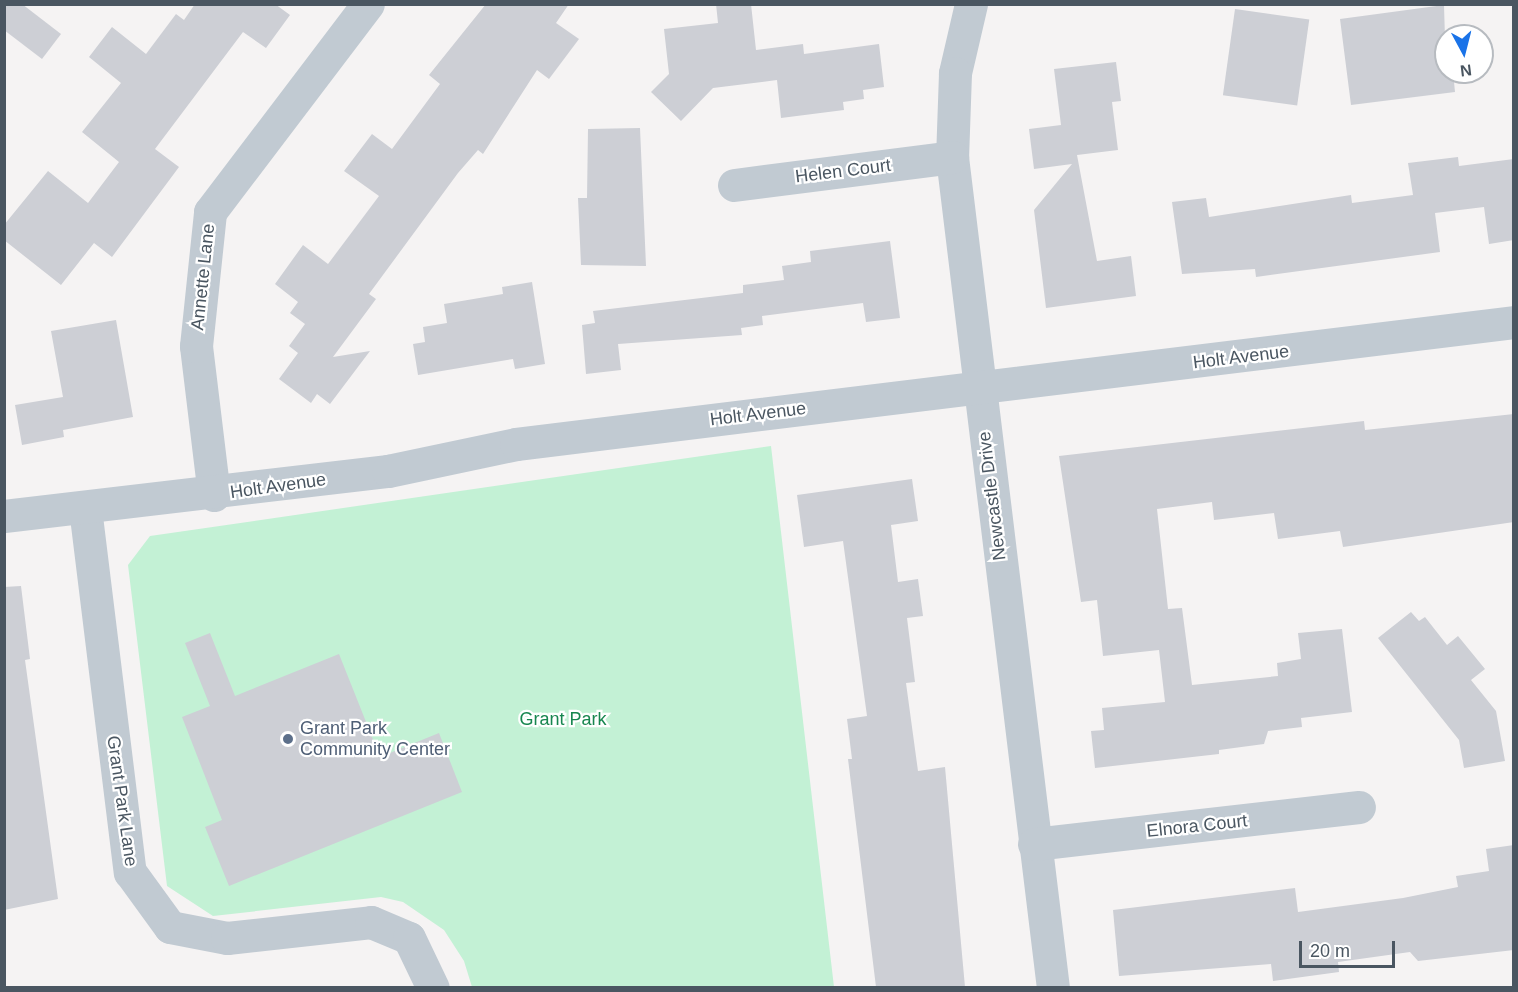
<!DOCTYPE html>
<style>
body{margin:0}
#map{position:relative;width:1518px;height:992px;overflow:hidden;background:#f5f3f3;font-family:Arial,sans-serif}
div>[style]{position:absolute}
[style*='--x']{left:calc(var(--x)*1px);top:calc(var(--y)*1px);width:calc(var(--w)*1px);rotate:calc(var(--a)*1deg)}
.green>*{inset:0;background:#c3f1d5}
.building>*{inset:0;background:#cdcfd5;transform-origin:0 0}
.street>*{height:33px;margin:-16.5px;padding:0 16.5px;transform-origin:16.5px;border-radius:16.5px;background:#c1cad2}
.dots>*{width:16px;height:16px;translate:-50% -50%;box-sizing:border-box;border:3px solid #fff;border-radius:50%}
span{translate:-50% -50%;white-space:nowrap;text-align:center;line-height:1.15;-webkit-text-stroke:4.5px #fff;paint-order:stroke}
.street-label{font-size:18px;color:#4a5661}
.park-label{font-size:18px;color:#17864f}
.service-label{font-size:18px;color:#4e5e75}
.left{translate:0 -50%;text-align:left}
.frame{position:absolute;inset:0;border:6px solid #4a5661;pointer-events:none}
.north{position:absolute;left:1434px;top:24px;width:60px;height:60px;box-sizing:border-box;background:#fff;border:2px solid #b7bbc0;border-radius:50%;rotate:173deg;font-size:16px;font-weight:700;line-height:24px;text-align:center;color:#4a5661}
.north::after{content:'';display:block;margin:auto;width:21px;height:27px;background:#1a73e8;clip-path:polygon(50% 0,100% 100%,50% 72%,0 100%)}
.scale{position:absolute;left:1299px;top:941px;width:96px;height:27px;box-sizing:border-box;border:3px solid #4a5661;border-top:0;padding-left:8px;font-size:18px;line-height:21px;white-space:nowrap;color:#4a5661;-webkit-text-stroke:4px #fff;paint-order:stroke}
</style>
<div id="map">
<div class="green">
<i style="clip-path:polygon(771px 446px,834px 987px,472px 987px,464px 961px,444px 930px,403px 902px,381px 897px,213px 916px,167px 886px,128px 565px,150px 536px)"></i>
</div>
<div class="building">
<i style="clip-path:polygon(4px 4px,22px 4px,61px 34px,42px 59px,4px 30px)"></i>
<i style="clip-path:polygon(195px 4px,275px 4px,290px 15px,266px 48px,243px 32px,155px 149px,179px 167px,112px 257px,94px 243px,61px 285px,4px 240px,4px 225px,48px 171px,88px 203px,119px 162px,82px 132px,121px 83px,89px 57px,112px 27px,146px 54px,176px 14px,184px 20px)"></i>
<i style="clip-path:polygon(486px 4px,569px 4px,556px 23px,579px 39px,549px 79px,537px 70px,483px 154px,478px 150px,458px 173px,369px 294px,376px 299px,333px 357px,370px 351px,330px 404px,317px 394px,311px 403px,279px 379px,298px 353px,289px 346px,305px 324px,290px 313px,298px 302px,275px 284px,303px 245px,328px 264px,379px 196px,344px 171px,372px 134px,392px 149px,440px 84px,429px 75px)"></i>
<i style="clip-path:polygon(716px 4px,751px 4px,756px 50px,803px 44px,804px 54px,879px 44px,884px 87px,863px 90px,864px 99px,843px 102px,844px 110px,781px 118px,777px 80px,713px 88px,681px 121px,651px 92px,669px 74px,664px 29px,718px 23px)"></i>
<i style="clip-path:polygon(1444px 5px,1446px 72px,1453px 72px,1455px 92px,1351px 105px,1340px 19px)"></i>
<i style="left:1235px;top:9px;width:75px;height:87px;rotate:8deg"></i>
<i style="clip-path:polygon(1116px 62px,1121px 101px,1112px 102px,1118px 150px,1077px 155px,1097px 261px,1131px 256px,1136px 296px,1046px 308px,1034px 210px,1072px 164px,1034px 169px,1029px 129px,1061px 125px,1054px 69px)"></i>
<i style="clip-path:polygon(640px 128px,646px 266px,581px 265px,578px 198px,587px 198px,588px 129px)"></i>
<i style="clip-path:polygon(1458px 157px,1459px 166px,1514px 159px,1514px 240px,1489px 244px,1484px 207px,1435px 213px,1440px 252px,1256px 277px,1255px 269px,1182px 274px,1172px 202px,1206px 198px,1209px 217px,1351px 195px,1352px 203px,1413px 195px,1408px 163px)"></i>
<i style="clip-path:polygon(890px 241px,900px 318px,866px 322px,863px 303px,762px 316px,763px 325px,741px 328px,742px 335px,618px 344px,621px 370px,586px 374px,582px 325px,595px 323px,593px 311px,743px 293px,743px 285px,784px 280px,782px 266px,811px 262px,810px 251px)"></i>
<i style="clip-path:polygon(532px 282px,545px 364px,515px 369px,513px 359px,418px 375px,413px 344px,425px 342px,423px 327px,447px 323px,444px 304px,503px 294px,502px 287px)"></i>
<i style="clip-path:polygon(116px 320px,133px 417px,63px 430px,64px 437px,22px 445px,15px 405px,63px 397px,51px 331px)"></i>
<i style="clip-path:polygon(1514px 414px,1514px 522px,1343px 547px,1340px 531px,1278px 539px,1274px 513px,1214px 520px,1212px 502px,1157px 509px,1168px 609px,1182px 608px,1192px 685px,1278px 676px,1277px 663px,1301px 659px,1298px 633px,1342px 629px,1352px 712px,1301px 718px,1302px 727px,1268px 731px,1264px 744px,1219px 750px,1219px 754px,1095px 768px,1091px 731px,1104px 730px,1102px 708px,1165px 702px,1159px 650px,1103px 656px,1097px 600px,1081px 602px,1059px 456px,1364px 421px,1365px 430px)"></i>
<i style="clip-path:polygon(912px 479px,918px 521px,891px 525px,898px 582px,918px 579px,923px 616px,907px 618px,915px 682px,906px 683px,918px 771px,945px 767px,965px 987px,876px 987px,848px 759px,852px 759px,847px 719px,867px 716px,843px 541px,804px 547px,797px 495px)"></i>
<i style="clip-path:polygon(21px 586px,30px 659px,25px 660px,58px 899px,4px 910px,4px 587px)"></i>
<i style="clip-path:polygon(1411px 612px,1419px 621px,1425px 617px,1447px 645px,1458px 636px,1485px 669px,1471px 680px,1496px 711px,1505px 761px,1464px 768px,1459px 740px,1378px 638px)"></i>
<i style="clip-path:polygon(210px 633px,235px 696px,339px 654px,380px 757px,439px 733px,462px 792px,229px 886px,205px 827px,222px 820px,182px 717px,210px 706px,185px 643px)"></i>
<i style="clip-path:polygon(1514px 845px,1514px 950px,1418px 961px,1410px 952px,1338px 962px,1339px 972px,1273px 981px,1271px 964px,1119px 976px,1113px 910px,1295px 888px,1298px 912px,1403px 898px,1458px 887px,1456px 876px,1489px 871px,1486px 849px)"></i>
</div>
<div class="street">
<i style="--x:971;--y:4;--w:71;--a:103.1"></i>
<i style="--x:955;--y:73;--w:84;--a:92"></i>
<i style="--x:952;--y:157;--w:837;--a:83.07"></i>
<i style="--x:734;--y:185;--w:220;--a:-7.3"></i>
<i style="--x:214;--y:495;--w:150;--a:-96.9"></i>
<i style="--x:196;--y:346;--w:135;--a:-84"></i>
<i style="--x:210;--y:212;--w:261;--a:-52.8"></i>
<i style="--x:85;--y:508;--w:367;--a:83"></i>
<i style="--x:130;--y:872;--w:68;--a:54"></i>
<i style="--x:170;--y:927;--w:58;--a:10.9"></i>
<i style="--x:227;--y:938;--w:145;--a:-6.3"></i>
<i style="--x:371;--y:922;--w:41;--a:22.8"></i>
<i style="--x:409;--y:938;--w:55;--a:64.4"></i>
<i style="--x:4;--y:516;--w:387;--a:-6.7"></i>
<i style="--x:388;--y:471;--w:131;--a:-11.9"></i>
<i style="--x:516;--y:444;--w:1005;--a:-6.97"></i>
<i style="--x:1034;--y:844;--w:327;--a:-6.5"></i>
</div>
<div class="dots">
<i style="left:288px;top:739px;background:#5c6f8a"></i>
</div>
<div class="street-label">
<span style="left:843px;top:171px;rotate:-7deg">Helen Court</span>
<span style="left:203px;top:277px;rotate:-84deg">Annette Lane</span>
<span style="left:1241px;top:357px;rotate:-7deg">Holt Avenue</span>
<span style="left:758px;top:414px;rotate:-7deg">Holt Avenue</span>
<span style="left:278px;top:486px;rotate:-8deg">Holt Avenue</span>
<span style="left:992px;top:496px;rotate:-97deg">Newcastle Drive</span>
<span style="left:122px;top:801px;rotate:82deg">Grant Park Lane</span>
<span style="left:1197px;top:826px;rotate:-6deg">Elnora Court</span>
</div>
<div class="park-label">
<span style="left:563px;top:719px">Grant Park</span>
</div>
<div class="service-label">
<span class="left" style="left:300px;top:739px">Grant Park<br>Community Center</span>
</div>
<div class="frame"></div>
<div class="north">N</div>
<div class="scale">20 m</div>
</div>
